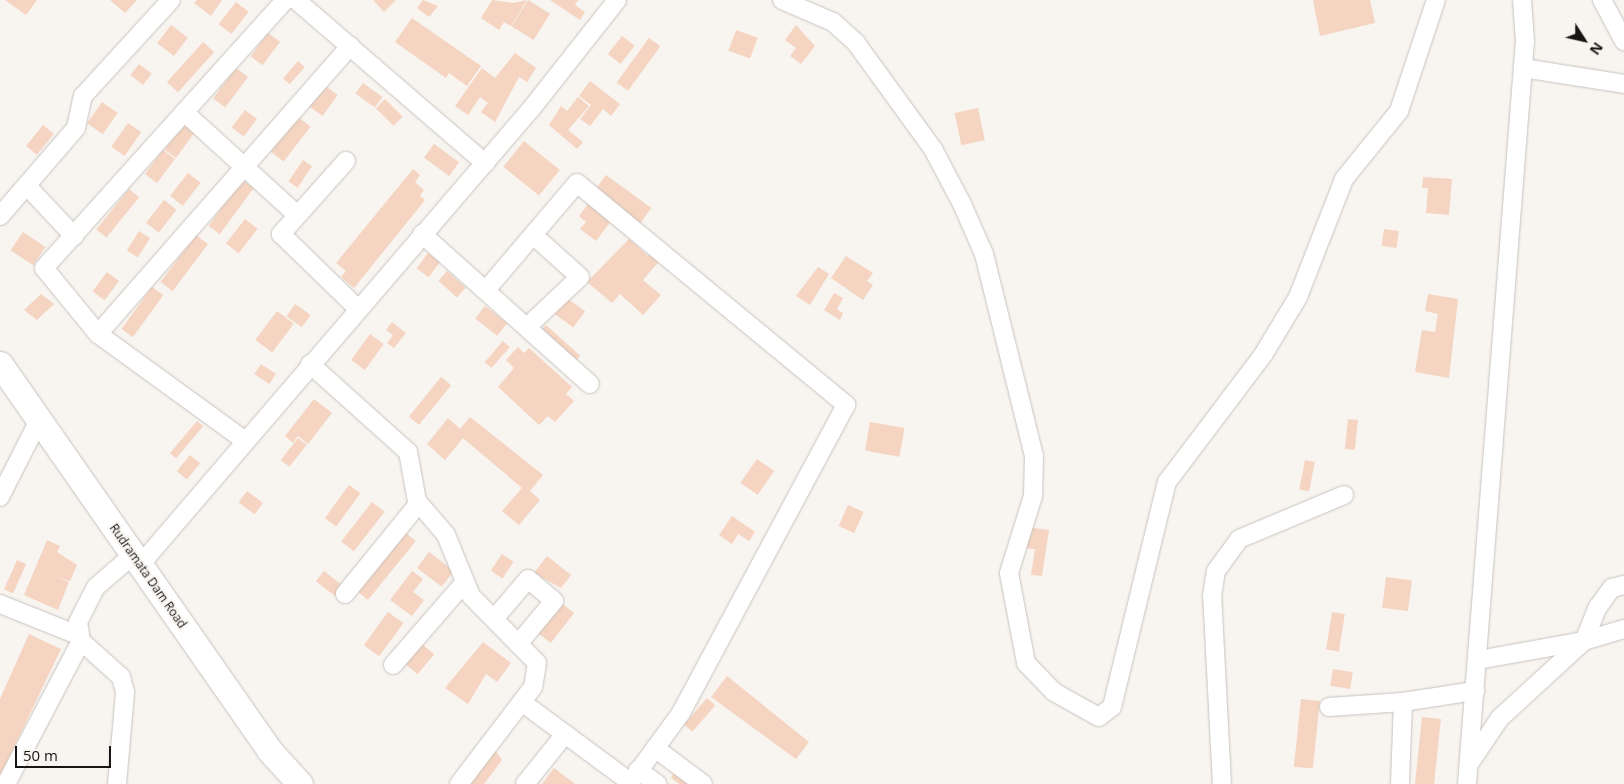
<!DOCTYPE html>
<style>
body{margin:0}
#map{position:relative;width:1624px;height:784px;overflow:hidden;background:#f8f4f0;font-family:"Open Sans",sans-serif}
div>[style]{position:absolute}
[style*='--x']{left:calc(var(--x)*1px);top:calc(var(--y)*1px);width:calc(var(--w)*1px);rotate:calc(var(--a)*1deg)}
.building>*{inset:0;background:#f5d4c1;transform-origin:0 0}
.roads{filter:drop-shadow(0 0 1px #c7c3bf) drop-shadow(0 0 1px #c7c3bf)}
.minor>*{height:18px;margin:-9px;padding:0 9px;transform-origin:9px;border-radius:9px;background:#fff}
.highway>*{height:25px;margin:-12.5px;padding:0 12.5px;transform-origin:12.5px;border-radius:12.5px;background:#fff}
span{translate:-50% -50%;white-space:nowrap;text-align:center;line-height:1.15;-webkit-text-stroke:4px #f8f4f0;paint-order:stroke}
.street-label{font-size:12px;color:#171615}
.north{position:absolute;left:1559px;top:15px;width:50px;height:50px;-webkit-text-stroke:4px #f8f4f0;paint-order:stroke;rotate:125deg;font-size:14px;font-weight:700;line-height:20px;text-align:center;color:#171615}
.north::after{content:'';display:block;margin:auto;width:18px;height:22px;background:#171615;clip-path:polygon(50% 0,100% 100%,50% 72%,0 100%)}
.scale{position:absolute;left:15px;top:746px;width:96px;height:22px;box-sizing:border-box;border:2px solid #171615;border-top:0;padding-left:6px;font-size:15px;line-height:18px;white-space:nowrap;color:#171615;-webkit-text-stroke:4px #f8f4f0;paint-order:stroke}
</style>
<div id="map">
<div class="building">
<i style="clip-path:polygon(5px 0,37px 0,26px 15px)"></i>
<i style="clip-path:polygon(110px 0,137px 0,125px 13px)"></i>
<i style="clip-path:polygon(197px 0,222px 0,211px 16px,194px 3px)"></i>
<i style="clip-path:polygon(373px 0,396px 0,384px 12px)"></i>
<i style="clip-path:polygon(423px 0,438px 6px,429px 17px,417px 8px)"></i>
<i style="clip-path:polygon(492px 0,513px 3px,527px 0,511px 26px,504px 22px,499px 30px,481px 18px)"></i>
<i style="left:528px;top:0;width:26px;height:31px;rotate:32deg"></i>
<i style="clip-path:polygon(550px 0,578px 0,575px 5px,585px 12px,580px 20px)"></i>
<i style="clip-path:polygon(1313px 0,1370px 0,1375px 23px,1320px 36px)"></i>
<i style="left:236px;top:2px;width:16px;height:28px;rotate:38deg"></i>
<i style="clip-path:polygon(412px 18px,481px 66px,467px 86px,449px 73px,446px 78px,395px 42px)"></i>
<i style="left:171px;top:25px;width:21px;height:23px;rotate:37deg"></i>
<i style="clip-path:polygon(796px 25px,815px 46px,801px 64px,790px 56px,796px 48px,785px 40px)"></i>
<i style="left:736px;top:30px;width:23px;height:22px;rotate:20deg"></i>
<i style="left:268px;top:33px;width:15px;height:29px;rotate:37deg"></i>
<i style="left:622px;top:36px;width:16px;height:23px;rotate:38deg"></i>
<i style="left:649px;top:38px;width:14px;height:55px;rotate:36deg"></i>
<i style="left:203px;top:42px;width:15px;height:54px;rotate:42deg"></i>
<i style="clip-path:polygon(515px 53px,536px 68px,527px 82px,519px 77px,495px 122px,481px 112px,488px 103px,480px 97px,468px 115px,455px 106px,482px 68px,495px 78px)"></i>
<i style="left:298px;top:61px;width:9px;height:23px;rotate:41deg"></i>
<i style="left:139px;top:64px;width:16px;height:14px;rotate:38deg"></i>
<i style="left:236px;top:68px;width:15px;height:38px;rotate:37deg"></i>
<i style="clip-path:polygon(590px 81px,620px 104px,611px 116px,603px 109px,590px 126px,580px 119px,591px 105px,579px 96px)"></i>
<i style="left:363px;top:83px;width:24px;height:13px;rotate:36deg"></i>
<i style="left:324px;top:85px;width:17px;height:26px;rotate:36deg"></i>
<i style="clip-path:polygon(578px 97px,589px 106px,568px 130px,583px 142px,577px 149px,549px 125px,561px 106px,567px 111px)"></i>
<i style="left:385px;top:99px;width:25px;height:13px;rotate:45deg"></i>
<i style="left:102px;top:102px;width:19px;height:26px;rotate:35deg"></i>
<i style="left:978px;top:108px;width:33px;height:24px;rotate:78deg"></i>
<i style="left:245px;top:110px;width:15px;height:22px;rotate:37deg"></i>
<i style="left:298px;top:117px;width:16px;height:44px;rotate:38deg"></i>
<i style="left:128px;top:123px;width:16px;height:29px;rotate:35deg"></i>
<i style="left:184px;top:123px;width:14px;height:33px;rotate:36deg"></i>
<i style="left:43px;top:125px;width:14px;height:27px;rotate:39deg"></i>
<i style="left:524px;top:141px;width:46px;height:33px;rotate:39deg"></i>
<i style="left:434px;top:144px;width:31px;height:17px;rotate:36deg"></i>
<i style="left:163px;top:150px;width:15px;height:30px;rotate:37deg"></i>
<i style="left:303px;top:160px;width:11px;height:26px;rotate:34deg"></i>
<i style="clip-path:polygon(413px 169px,420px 175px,415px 182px,424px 190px,420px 196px,425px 200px,354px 288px,341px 277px,346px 271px,336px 263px)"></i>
<i style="left:188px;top:173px;width:16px;height:29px;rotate:38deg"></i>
<i style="left:606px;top:175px;width:56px;height:19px;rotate:36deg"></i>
<i style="clip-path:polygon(1423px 177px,1452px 179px,1449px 215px,1426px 213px,1428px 188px,1422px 188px)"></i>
<i style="left:242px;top:180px;width:14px;height:57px;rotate:36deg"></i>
<i style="left:129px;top:189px;width:13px;height:52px;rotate:39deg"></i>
<i style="left:164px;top:200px;width:16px;height:29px;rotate:38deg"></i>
<i style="clip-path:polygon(588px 204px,611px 221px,596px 241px,580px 229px,586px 222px,579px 216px)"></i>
<i style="left:245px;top:219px;width:16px;height:31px;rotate:38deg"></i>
<i style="left:1384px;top:229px;width:15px;height:17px;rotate:8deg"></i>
<i style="left:139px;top:231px;width:13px;height:23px;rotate:32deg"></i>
<i style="left:23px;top:232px;width:27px;height:22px;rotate:34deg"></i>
<i style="left:196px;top:235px;width:15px;height:59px;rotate:37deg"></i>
<i style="clip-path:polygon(629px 239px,648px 256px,652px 251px,661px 259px,643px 280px,661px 295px,643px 315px,620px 294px,612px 303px,587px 282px)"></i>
<i style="left:428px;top:253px;width:15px;height:19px;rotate:37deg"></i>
<i style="clip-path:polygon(846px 256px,873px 273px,867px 281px,873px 285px,863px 300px,831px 278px)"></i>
<i style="clip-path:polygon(818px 267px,829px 274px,810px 305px,796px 296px)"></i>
<i style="left:447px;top:271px;width:25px;height:13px;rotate:42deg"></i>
<i style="left:107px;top:272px;width:15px;height:24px;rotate:37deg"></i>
<i style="left:152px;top:287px;width:14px;height:52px;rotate:36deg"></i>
<i style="clip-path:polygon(834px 293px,843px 298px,837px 309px,843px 313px,840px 320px,824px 310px)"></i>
<i style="clip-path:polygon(41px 294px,54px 304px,37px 320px,24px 310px)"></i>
<i style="clip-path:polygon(1428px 294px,1458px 299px,1449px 378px,1415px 372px,1422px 330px,1435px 332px,1438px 314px,1425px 311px)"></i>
<i style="left:564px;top:296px;width:26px;height:20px;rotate:36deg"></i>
<i style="left:295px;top:304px;width:19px;height:15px;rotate:35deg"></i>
<i style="left:485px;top:306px;width:28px;height:16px;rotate:38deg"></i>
<i style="left:277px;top:311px;width:21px;height:36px;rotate:37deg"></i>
<i style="clip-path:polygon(392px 322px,406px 333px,394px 348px,387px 343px,393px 335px,386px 330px)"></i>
<i style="left:546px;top:325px;width:46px;height:11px;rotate:42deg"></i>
<i style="left:370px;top:334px;width:17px;height:32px;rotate:36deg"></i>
<i style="left:503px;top:341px;width:9px;height:28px;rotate:41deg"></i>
<i style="clip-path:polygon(518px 347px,524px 353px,529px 348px,572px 387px,566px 394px,574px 401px,555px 422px,548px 416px,539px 425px,498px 387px,514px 368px,506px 360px)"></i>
<i style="left:261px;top:364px;width:18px;height:12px;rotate:34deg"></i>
<i style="left:441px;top:377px;width:13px;height:51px;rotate:39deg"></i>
<i style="clip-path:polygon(314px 399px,332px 413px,308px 444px,298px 436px,293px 443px,285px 436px)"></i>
<i style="clip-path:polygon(470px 417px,543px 475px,530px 491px,540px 500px,519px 525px,502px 511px,522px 488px,463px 438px,445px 460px,427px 444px,448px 418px,460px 429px)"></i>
<i style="left:1348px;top:419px;width:10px;height:30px;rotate:6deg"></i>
<i style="left:197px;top:421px;width:8px;height:42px;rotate:40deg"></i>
<i style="left:870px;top:422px;width:35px;height:29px;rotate:10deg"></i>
<i style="left:298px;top:438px;width:11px;height:28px;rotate:38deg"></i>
<i style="left:190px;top:455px;width:13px;height:21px;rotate:39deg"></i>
<i style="left:757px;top:459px;width:21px;height:29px;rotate:35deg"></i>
<i style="left:1305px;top:460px;width:10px;height:30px;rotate:11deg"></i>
<i style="left:349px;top:485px;width:14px;height:41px;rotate:36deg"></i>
<i style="left:247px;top:491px;width:20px;height:14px;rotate:37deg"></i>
<i style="left:372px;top:502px;width:16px;height:50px;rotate:38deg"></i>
<i style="left:848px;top:505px;width:17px;height:23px;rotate:24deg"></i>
<i style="clip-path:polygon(732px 516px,755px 532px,749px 541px,738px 534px,732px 544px,719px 535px)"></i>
<i style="clip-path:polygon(1026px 527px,1049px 530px,1042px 576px,1031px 575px,1035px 549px,1023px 548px)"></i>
<i style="left:401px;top:529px;width:19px;height:76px;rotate:39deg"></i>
<i style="clip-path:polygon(47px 540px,60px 546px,57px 552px,77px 565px,70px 581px,57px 577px,69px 582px,58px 610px,24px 595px)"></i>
<i style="left:429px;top:552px;width:31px;height:20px;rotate:37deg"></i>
<i style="left:502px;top:554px;width:14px;height:20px;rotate:34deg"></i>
<i style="clip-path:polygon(547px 556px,571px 575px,561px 588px,534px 573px)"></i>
<i style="left:17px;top:560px;width:10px;height:32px;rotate:24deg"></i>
<i style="left:324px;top:571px;width:24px;height:13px;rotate:38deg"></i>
<i style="clip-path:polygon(412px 571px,423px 579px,413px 592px,424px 600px,412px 616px,390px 600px)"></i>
<i style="left:1386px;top:577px;width:26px;height:31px;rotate:7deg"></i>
<i style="left:560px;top:602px;width:18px;height:38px;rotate:38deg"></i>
<i style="left:388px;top:612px;width:19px;height:41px;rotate:36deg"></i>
<i style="left:1332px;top:612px;width:13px;height:38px;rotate:9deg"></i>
<i style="clip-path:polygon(29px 634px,61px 649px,0 776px,0 699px)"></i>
<i style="clip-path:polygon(483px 642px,511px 663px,497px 682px,486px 674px,468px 704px,445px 688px)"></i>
<i style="left:422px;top:644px;width:16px;height:26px;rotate:40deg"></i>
<i style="left:1333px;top:669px;width:20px;height:17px;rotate:9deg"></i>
<i style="clip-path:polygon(727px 676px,809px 742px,796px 759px,711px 697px)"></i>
<i style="left:707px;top:698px;width:11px;height:35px;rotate:41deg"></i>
<i style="left:1301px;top:699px;width:19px;height:68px;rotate:6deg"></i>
<i style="left:1422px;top:717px;width:19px;height:67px;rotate:6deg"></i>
<i style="clip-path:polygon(493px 747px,502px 760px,484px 784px,464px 784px)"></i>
<i style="clip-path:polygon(554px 768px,575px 784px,542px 784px)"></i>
<i style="clip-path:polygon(675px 771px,693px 784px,679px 784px,671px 778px)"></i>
</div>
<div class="roads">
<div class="minor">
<i style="--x:296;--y:0;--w:250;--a:40.8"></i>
<i style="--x:782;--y:0;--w:56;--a:23.3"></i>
<i style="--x:833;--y:22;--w:31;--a:42"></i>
<i style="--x:856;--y:43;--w:131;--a:54"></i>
<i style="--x:933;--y:149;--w:62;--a:62.2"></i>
<i style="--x:962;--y:204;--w:55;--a:66.3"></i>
<i style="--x:984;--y:254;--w:208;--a:76.1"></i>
<i style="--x:1034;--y:456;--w:40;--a:91.4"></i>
<i style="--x:1033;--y:496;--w:81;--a:107.3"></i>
<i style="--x:1009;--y:573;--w:92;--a:79.3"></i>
<i style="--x:1026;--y:663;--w:40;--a:46"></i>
<i style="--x:1054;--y:692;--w:51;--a:29.1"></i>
<i style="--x:1099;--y:717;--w:16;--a:-38"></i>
<i style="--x:1112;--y:707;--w:232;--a:-76.3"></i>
<i style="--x:1167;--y:482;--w:159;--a:-52.9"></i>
<i style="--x:1263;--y:355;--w:68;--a:-58.9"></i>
<i style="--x:1298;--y:297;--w:127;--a:-68.7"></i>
<i style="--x:1344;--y:179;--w:87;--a:-51"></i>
<i style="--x:1399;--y:111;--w:117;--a:-71.6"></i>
<i style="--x:1602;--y:0;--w:47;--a:61.8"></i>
<i style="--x:1523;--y:68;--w:102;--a:9"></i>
<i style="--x:184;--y:112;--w:153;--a:42.3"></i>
<i style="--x:346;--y:161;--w:98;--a:131.7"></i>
<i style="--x:281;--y:234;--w:106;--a:44.2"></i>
<i style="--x:27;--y:186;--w:69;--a:46.8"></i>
<i style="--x:0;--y:216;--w:116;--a:-49.2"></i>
<i style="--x:76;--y:128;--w:33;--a:-78"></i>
<i style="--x:83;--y:96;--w:130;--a:-47.5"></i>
<i style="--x:422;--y:234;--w:225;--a:41.8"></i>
<i style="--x:486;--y:290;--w:140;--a:-49.6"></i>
<i style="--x:577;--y:183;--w:349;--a:39.5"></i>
<i style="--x:846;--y:405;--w:349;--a:118.2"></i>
<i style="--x:681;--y:713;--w:88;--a:126.2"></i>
<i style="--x:528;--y:326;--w:71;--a:-43.3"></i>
<i style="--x:580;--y:277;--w:63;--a:-138.2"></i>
<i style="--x:98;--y:334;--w:383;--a:-48.8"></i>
<i style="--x:310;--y:364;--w:132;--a:41.9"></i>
<i style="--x:408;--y:452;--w:50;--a:79.6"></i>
<i style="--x:417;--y:501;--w:45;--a:49.5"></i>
<i style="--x:446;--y:535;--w:66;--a:67.7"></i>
<i style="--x:471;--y:596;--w:94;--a:45.4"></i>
<i style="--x:537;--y:663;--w:24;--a:99"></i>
<i style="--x:533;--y:687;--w:122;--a:127.3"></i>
<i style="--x:244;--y:440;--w:180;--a:-144"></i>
<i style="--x:98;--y:334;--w:85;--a:-129.3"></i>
<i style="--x:44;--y:268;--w:360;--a:-48"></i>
<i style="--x:0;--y:497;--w:86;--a:-63.1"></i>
<i style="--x:140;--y:565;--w:601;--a:-49.39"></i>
<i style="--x:531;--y:109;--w:139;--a:-51.7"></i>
<i style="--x:345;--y:594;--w:117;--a:-50.9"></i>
<i style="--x:0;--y:604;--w:84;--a:21.7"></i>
<i style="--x:494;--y:619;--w:52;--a:-49.6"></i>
<i style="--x:528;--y:579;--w:34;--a:40"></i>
<i style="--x:554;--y:601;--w:56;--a:129.9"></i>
<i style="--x:1478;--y:660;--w:108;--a:-10.2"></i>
<i style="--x:1584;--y:641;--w:42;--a:-16.7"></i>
<i style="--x:393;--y:665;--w:110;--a:-49.1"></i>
<i style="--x:523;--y:703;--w:133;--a:36.4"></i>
<i style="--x:1329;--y:707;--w:74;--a:-3.9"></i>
<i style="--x:1403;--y:702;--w:73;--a:-8.7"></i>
<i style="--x:655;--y:748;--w:60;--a:36.9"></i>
<i style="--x:1471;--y:761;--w:52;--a:-56"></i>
<i style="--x:1500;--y:718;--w:114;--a:-42.5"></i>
<i style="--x:1584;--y:641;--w:37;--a:-68"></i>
<i style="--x:1598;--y:607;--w:24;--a:-54"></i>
<i style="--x:1612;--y:588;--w:12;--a:-14"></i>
<i style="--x:638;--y:770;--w:24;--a:36"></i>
<i style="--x:6;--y:784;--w:161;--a:-62.3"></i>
<i style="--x:117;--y:784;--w:92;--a:-85"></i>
<i style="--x:125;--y:692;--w:16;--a:-105"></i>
<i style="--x:121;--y:677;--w:54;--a:-138"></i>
<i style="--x:81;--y:641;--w:19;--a:-99"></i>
<i style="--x:78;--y:622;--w:39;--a:-63"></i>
<i style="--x:96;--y:587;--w:49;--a:-40.9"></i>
<i style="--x:525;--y:784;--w:64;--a:-51.3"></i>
<i style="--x:1222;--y:784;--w:188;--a:-93"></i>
<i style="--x:1212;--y:596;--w:25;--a:-81"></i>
<i style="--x:1216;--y:571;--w:39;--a:-54"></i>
<i style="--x:1239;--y:539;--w:114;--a:-22.7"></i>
<i style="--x:1400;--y:784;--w:82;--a:-87.9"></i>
<i style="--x:1467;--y:784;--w:745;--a:-85.54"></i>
<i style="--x:1525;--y:41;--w:41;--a:-94.2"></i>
</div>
<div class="highway">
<i style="--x:0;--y:364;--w:470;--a:55.1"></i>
<i style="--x:269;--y:750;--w:46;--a:47.6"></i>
</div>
</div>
<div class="street-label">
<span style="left:148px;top:576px;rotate:55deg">Rudramata Dam Road</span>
</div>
<div class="north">N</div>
<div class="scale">50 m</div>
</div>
